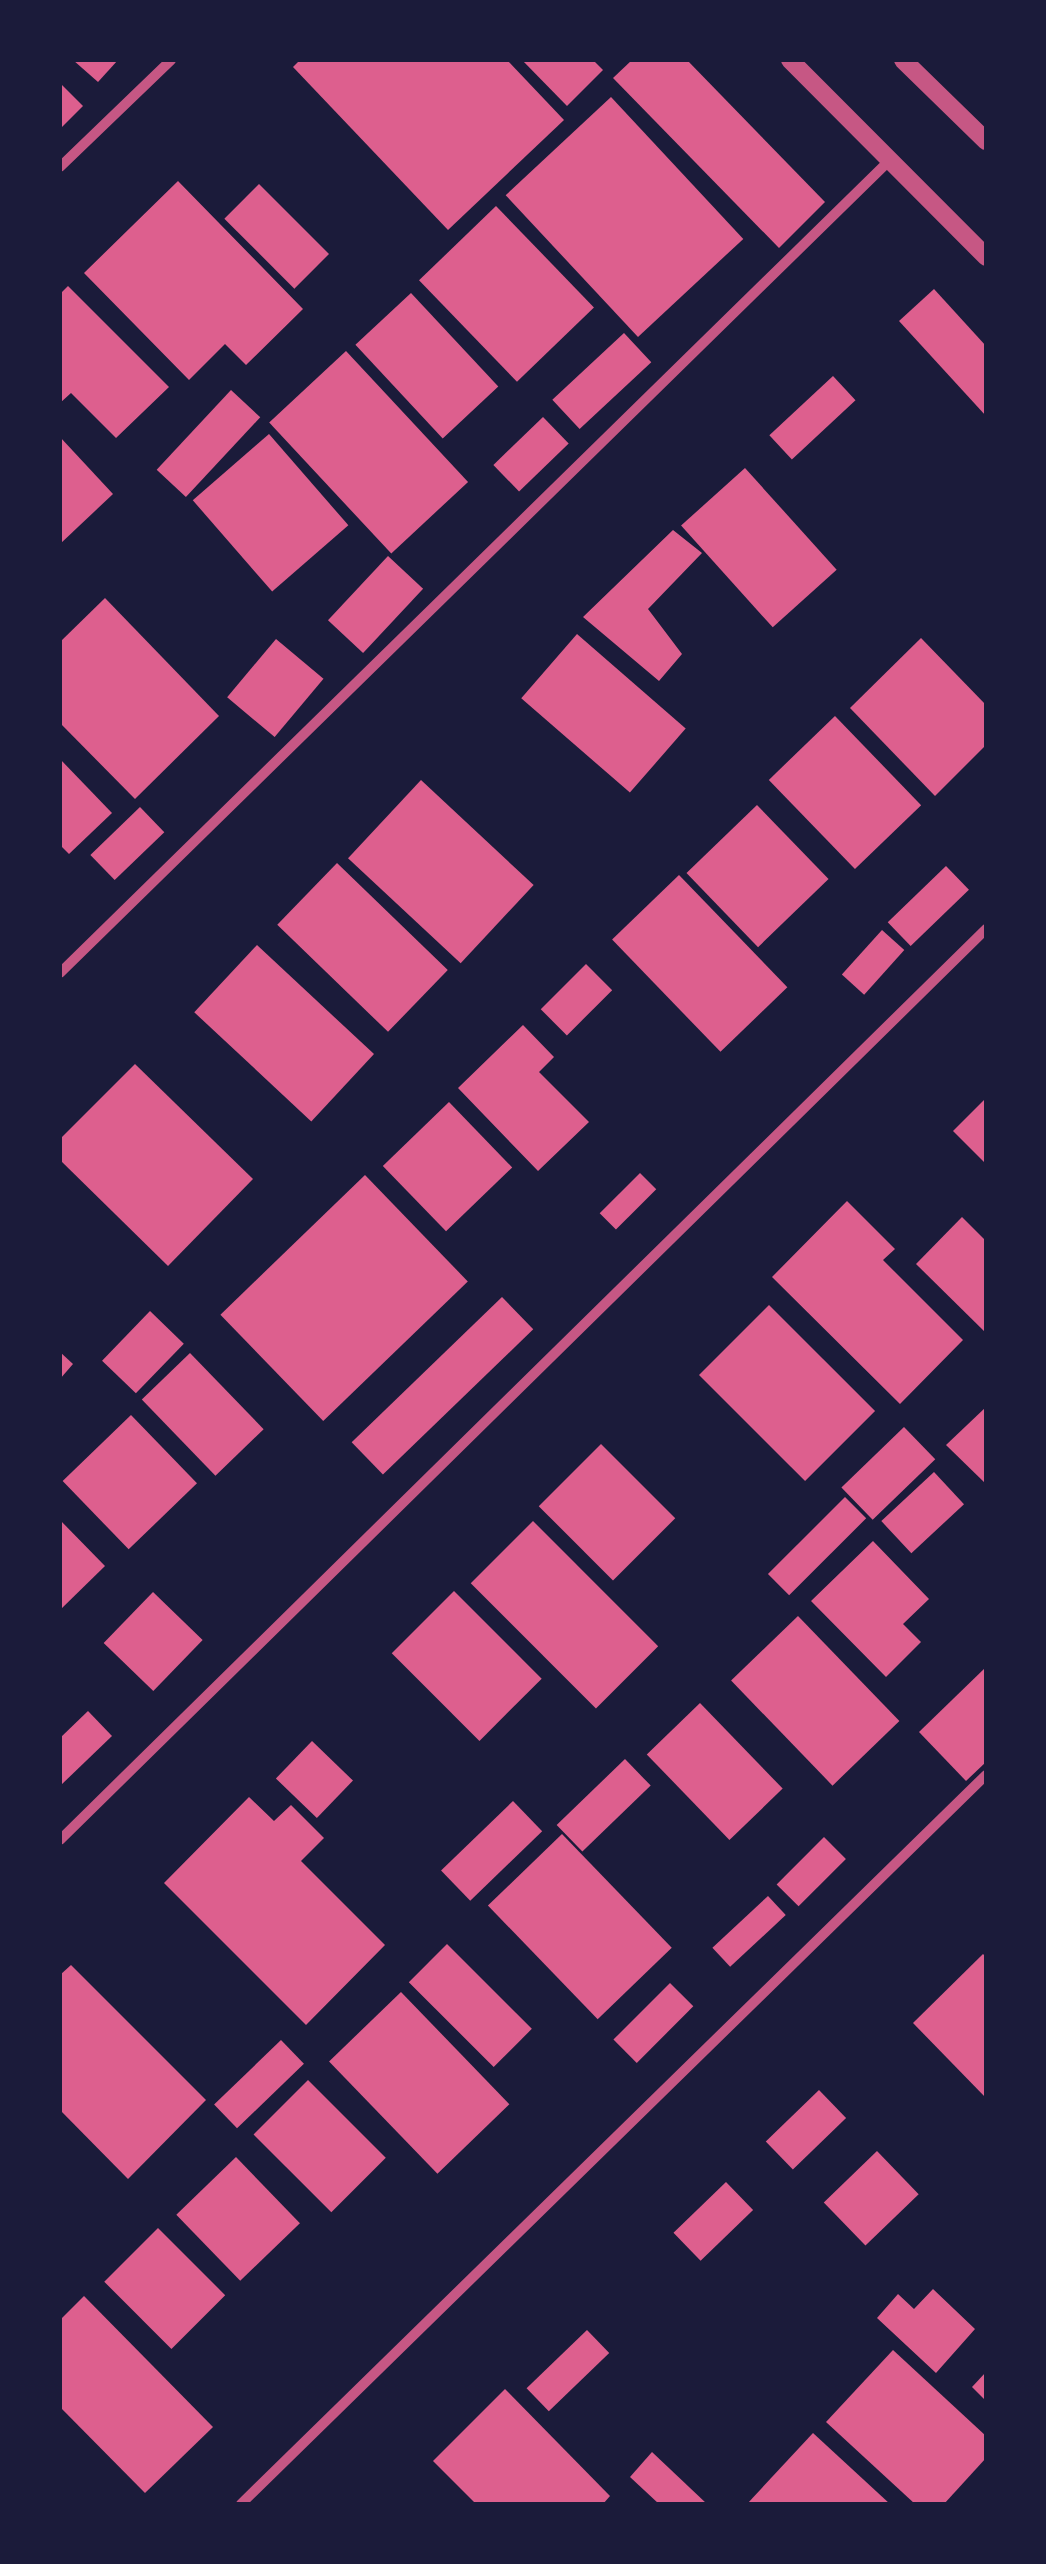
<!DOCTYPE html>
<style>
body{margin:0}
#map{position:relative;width:1046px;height:2564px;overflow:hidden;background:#1b1b3a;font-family:Montserrat,sans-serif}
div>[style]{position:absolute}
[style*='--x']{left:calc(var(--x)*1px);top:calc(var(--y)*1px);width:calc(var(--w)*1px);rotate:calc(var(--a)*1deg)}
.building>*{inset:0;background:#dd5f8e;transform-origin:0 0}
.minor>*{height:10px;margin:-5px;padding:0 5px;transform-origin:5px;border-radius:5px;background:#c65784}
.tertiary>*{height:18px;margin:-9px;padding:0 9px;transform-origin:9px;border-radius:9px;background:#c65784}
span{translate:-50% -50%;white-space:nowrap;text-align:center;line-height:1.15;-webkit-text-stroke:8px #1b1b3a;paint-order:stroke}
.frame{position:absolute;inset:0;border:62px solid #1b1b3a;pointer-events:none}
</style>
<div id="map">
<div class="building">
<i style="clip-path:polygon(73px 60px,118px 60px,98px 82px)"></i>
<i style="clip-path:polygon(300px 60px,507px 60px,564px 120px,448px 230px,293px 67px)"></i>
<i style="clip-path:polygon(522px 60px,593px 60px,603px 70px,567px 106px)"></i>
<i style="clip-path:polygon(632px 60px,687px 60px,825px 202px,779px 248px,613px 78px)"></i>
<i style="clip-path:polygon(60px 83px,83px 106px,60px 129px)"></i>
<i style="left:611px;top:97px;width:194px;height:144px;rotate:47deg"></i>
<i style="clip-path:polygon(178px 181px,303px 309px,246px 365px,225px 344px,189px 380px,84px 273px)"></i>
<i style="left:259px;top:184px;width:99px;height:49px;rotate:45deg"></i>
<i style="left:496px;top:206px;width:141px;height:107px;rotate:46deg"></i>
<i style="clip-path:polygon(68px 286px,169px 387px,116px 438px,71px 393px,60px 403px,60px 294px)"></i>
<i style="clip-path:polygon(934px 289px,986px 346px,986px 416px,899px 321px)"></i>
<i style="left:411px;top:293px;width:128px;height:76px;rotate:47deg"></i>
<i style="left:624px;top:333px;width:40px;height:98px;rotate:47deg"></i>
<i style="left:346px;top:351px;width:179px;height:105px;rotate:47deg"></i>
<i style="left:833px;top:376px;width:33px;height:87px;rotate:47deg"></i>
<i style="left:231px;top:390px;width:40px;height:109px;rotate:43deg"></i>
<i style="left:543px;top:417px;width:37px;height:69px;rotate:46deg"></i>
<i style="left:269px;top:434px;width:121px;height:101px;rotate:49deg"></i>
<i style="clip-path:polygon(60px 437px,113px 494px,60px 544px)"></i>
<i style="left:745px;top:468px;width:137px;height:86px;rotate:48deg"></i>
<i style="clip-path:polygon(673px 530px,702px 553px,648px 609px,682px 654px,659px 681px,583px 617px)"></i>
<i style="left:388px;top:556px;width:48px;height:88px;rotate:43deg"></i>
<i style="clip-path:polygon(105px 598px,219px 716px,135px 799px,60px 723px,60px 642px)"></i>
<i style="left:577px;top:634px;width:144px;height:85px;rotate:41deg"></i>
<i style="clip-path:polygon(921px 638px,986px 705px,986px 745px,935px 796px,850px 708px)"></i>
<i style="left:276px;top:639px;width:62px;height:76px;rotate:40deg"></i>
<i style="left:835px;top:716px;width:124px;height:92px;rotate:46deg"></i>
<i style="clip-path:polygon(60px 759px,112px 813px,69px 854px,60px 845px)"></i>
<i style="left:421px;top:780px;width:154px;height:107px;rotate:43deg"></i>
<i style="left:757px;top:805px;width:103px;height:98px;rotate:46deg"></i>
<i style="left:140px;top:807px;width:35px;height:69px;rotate:46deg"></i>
<i style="left:337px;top:863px;width:154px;height:86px;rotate:44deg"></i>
<i style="left:946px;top:866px;width:33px;height:81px;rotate:46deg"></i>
<i style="left:679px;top:875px;width:156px;height:93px;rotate:46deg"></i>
<i style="left:882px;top:930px;width:30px;height:60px;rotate:42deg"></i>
<i style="left:257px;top:945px;width:160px;height:92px;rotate:43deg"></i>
<i style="left:586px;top:964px;width:37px;height:64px;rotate:45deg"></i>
<i style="clip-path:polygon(523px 1025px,554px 1057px,539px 1072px,589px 1122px,538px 1171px,458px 1088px)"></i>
<i style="clip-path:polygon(135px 1064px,253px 1179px,168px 1266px,60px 1160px,60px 1139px)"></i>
<i style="clip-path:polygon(986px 1098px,986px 1164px,953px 1131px)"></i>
<i style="left:449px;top:1102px;width:91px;height:92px;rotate:46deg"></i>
<i style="left:640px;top:1173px;width:23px;height:57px;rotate:45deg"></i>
<i style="left:365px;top:1175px;width:148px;height:201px;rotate:46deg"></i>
<i style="clip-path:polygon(847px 1201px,895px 1249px,883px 1260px,963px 1340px,900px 1404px,772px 1277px)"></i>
<i style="clip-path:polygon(962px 1217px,986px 1241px,986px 1333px,916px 1264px)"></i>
<i style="left:502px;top:1297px;width:45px;height:209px;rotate:46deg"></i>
<i style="left:769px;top:1305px;width:150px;height:99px;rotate:45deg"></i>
<i style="left:150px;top:1311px;width:47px;height:69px;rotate:44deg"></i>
<i style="clip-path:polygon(60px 1352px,73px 1364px,60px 1379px)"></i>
<i style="left:190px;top:1353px;width:106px;height:67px;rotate:46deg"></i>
<i style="clip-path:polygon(986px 1407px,986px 1484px,946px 1445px)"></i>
<i style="left:131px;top:1415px;width:95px;height:95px;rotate:46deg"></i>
<i style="left:904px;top:1427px;width:45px;height:87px;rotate:46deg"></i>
<i style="left:601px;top:1444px;width:105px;height:88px;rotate:45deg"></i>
<i style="left:934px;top:1472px;width:44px;height:72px;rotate:47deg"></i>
<i style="left:845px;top:1497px;width:30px;height:109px;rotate:45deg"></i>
<i style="clip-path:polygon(60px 1520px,105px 1566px,60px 1610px)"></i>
<i style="left:533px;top:1521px;width:177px;height:88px;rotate:45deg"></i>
<i style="clip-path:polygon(873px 1541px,929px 1599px,903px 1624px,921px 1642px,886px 1677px,811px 1601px)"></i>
<i style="left:454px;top:1591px;width:124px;height:88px;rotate:45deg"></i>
<i style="left:153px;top:1592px;width:69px;height:71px;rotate:44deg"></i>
<i style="left:798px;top:1616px;width:146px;height:93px;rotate:46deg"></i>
<i style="clip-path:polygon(986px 1667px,986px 1762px,966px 1781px,919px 1732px)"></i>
<i style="left:700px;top:1703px;width:119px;height:74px;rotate:46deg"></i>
<i style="clip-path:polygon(88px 1711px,112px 1736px,60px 1786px,60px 1738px)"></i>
<i style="left:312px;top:1741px;width:57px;height:52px;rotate:44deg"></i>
<i style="left:625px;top:1759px;width:37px;height:95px;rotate:46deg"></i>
<i style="clip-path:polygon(249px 1797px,274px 1821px,291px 1805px,324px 1838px,301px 1861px,385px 1945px,306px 2025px,164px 1883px)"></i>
<i style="left:513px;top:1801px;width:42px;height:100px;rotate:46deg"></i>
<i style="left:562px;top:1834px;width:158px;height:103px;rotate:46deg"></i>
<i style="left:824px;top:1837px;width:31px;height:67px;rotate:45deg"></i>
<i style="left:768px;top:1896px;width:26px;height:76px;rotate:47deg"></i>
<i style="left:447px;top:1944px;width:120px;height:54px;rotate:45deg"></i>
<i style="clip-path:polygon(983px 1954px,986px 1957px,986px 2098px,913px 2023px)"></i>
<i style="clip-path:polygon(71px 1965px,206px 2100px,128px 2179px,60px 2110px,60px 1975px)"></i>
<i style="left:670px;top:1983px;width:33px;height:80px;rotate:45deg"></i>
<i style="left:401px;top:1992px;width:156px;height:100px;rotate:46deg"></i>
<i style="left:281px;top:2040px;width:33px;height:93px;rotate:46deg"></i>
<i style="left:308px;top:2080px;width:110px;height:77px;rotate:45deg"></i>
<i style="left:819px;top:2090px;width:39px;height:74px;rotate:46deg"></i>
<i style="left:877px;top:2151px;width:60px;height:74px;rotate:46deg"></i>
<i style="left:236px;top:2157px;width:92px;height:83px;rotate:46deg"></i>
<i style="left:726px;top:2182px;width:39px;height:73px;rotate:46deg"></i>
<i style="left:158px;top:2228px;width:95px;height:76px;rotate:45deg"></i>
<i style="clip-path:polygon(933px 2289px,975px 2329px,936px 2373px,877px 2318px,898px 2294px,914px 2309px)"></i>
<i style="clip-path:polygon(84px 2296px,213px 2427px,145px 2493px,60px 2407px,60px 2320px)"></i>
<i style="left:587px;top:2330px;width:32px;height:84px;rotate:46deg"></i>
<i style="clip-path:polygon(893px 2350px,986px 2436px,986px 2458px,944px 2504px,915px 2504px,826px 2422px)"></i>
<i style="clip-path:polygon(986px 2372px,986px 2401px,972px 2387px)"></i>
<i style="clip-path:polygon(505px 2389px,610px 2496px,603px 2504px,476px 2504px,433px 2461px)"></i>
<i style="clip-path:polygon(813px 2433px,890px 2504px,747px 2504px)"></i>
<i style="clip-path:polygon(652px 2452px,707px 2504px,659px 2504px,630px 2477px)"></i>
</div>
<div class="minor">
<i style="--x:60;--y:167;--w:154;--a:-43.9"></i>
<i style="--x:60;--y:973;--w:1163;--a:-44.41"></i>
<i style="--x:60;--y:1840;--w:1299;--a:-44.53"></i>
<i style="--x:241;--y:2504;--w:1042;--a:-44.38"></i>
</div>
<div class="tertiary">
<i style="--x:790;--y:60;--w:278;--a:45.1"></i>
<i style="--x:903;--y:60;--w:116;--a:44.3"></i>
</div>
<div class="frame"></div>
</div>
